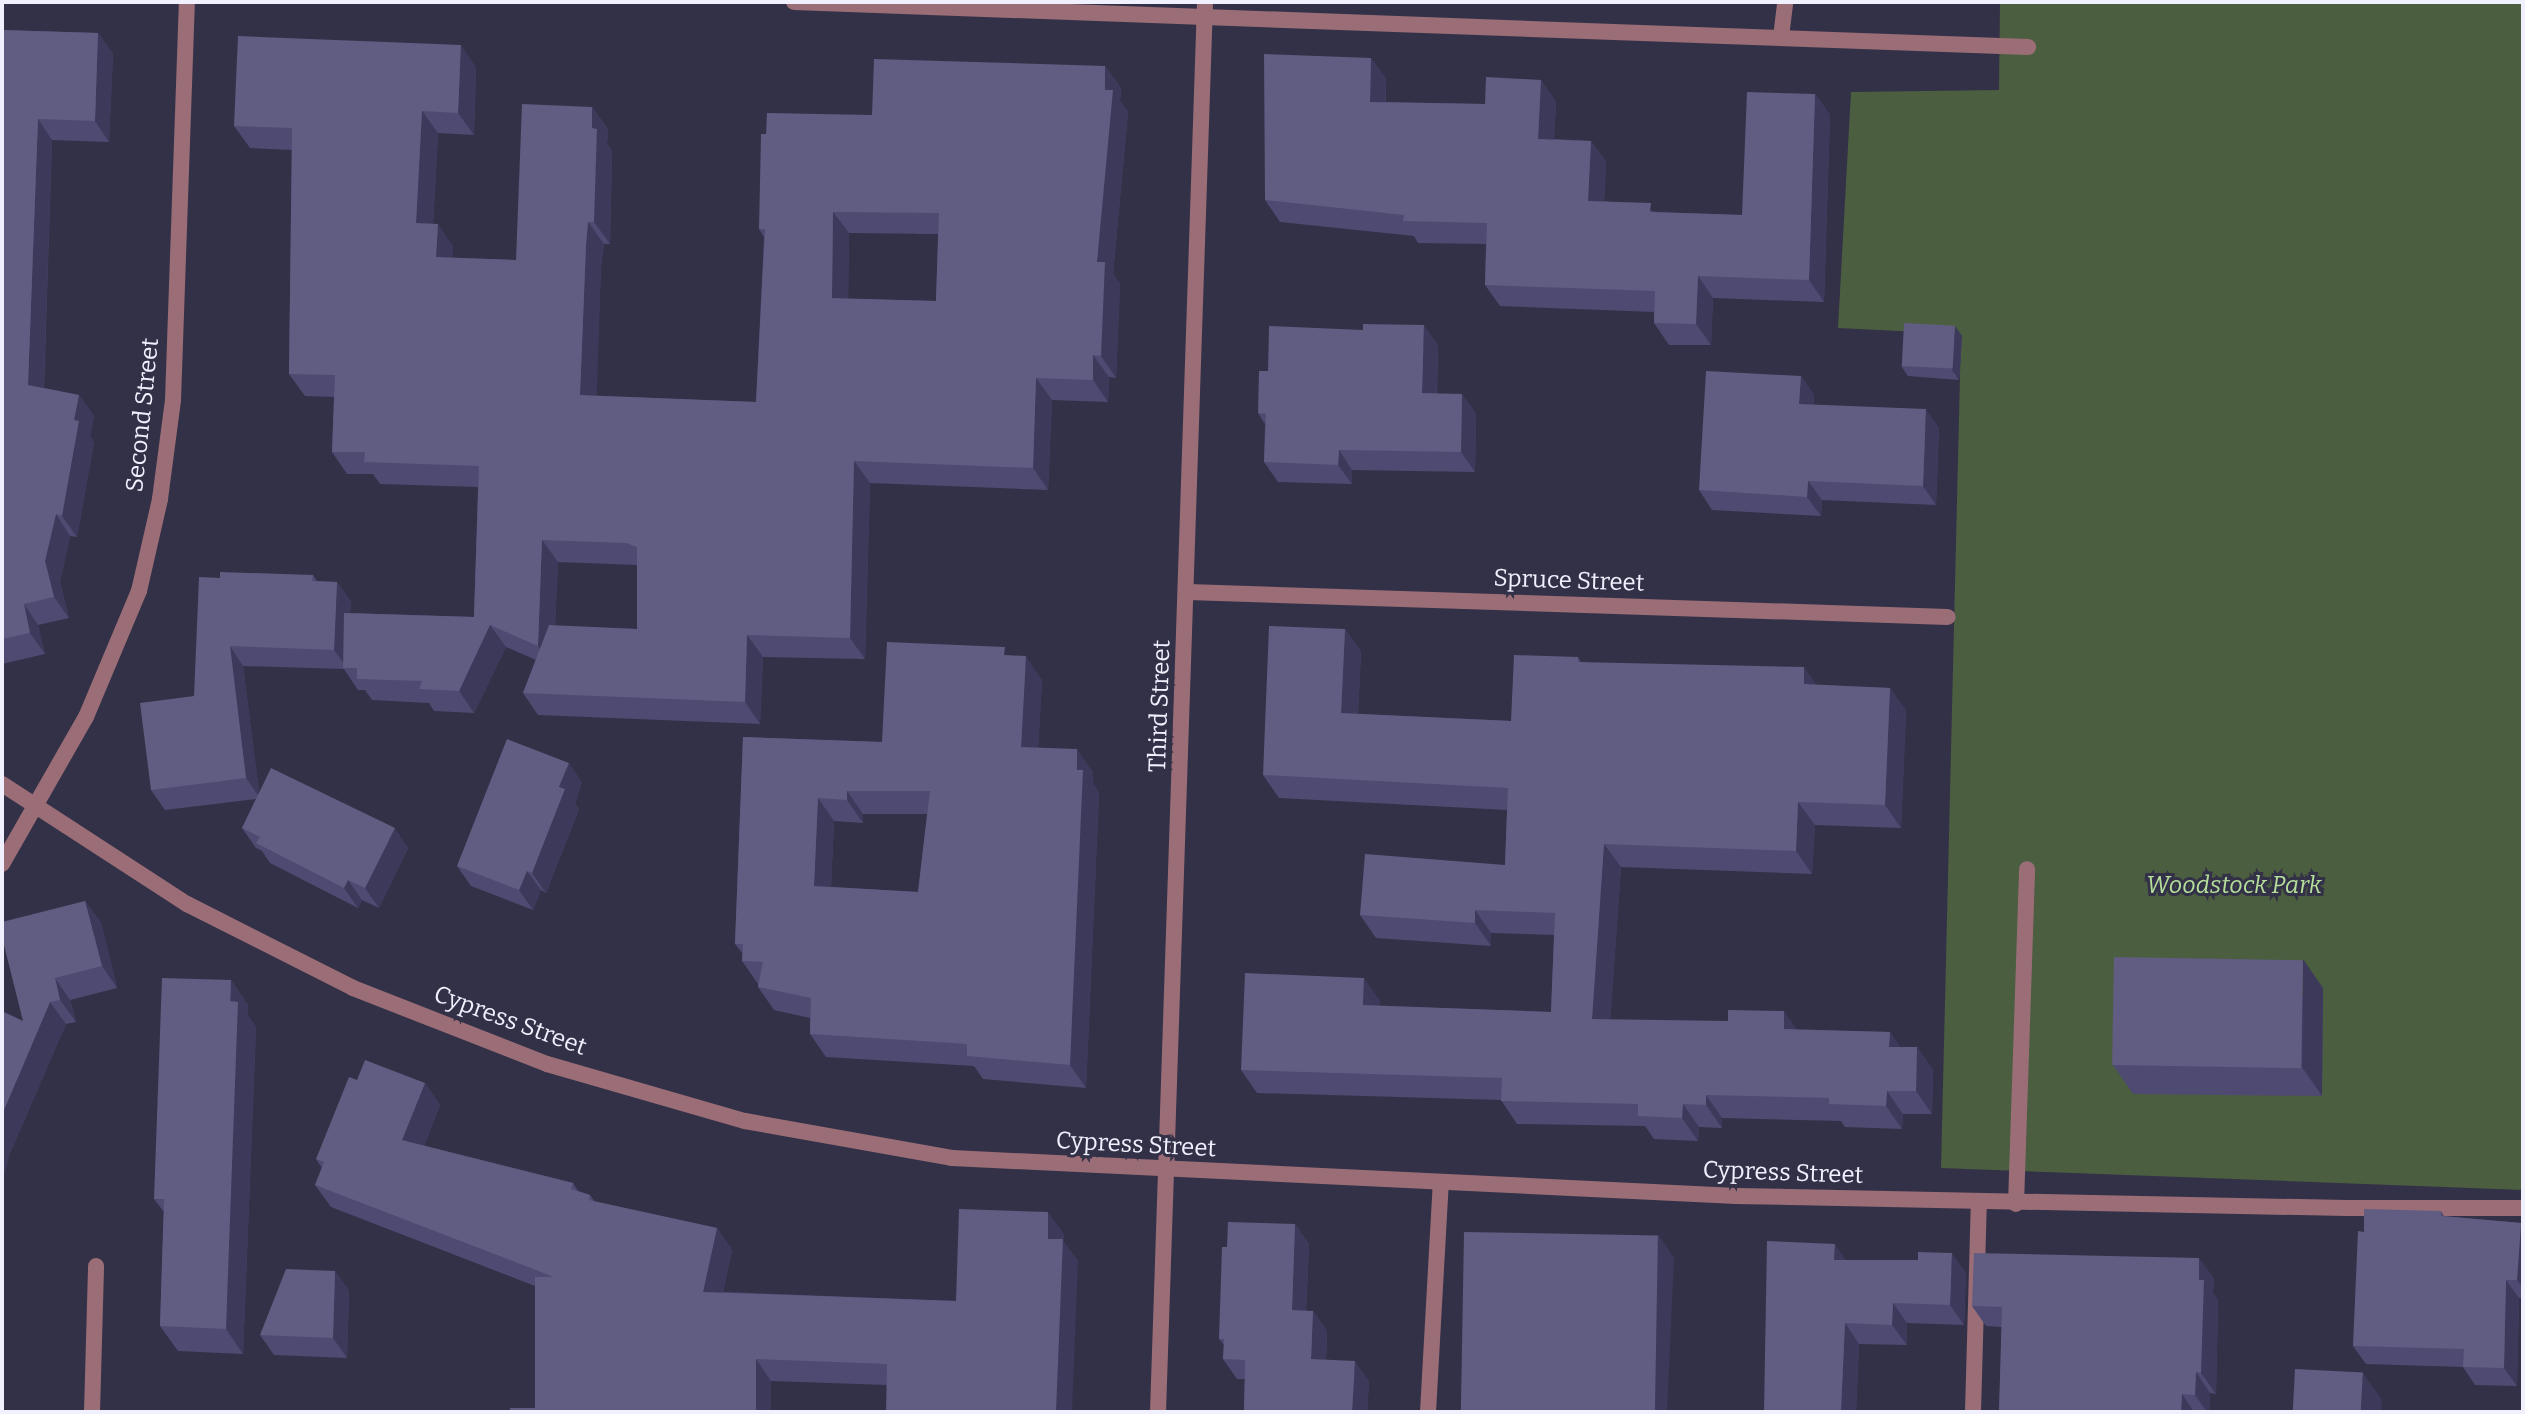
<!DOCTYPE html>
<style>
body{margin:0}
#map{position:relative;width:2525px;height:1414px;overflow:hidden;background:#333147;font-family:Bitter,serif}
div>[style]{position:absolute}
[style*='--x']{left:calc(var(--x)*1px);top:calc(var(--y)*1px);width:calc(var(--w)*1px);rotate:calc(var(--a)*1deg)}
.green>*{inset:0;background:#4c5e40}
.lane>*{height:16px;margin:-8px;padding:0 8px;transform-origin:8px;border-radius:8px;background:#9b6e77}
.street>*{height:16px;margin:-8px;padding:0 8px;transform-origin:8px;border-radius:8px;background:#9b6e77}
.wall>*{inset:0;background:#4e4a72}
.shaded-wall>*{inset:0;background:#3c395b}
.building>*{inset:0;background:#605c82;transform-origin:0 0}
span{translate:-50% -50%;white-space:nowrap;text-align:center;line-height:1.15;-webkit-text-stroke:6px #333147;paint-order:stroke}
.street-label{font-size:24px;color:#f0f0fe}
.park-label{font-size:24px;color:#b4de9a;font-style:italic}
.frame{position:absolute;inset:0;border:4px solid #f0f0fe;pointer-events:none}
</style>
<div id="map">
<div class="green">
<i style="clip-path:polygon(2000px 2px,2523px 2px,2523px 1190px,1941px 1168px,1961px 334px,1838px 328px,1851px 92px,1999px 90px)"></i>
</div>
<div class="lane">
<i style="--x:1781;--y:37;--w:35;--a:-83"></i>
<i style="--x:2016;--y:1204;--w:335;--a:-88.1"></i>
<i style="--x:2347;--y:1208;--w:176;--a:0"></i>
<i style="--x:1428;--y:1412;--w:229;--a:-86.8"></i>
<i style="--x:1973;--y:1412;--w:209;--a:-88.4"></i>
</div>
<div class="street">
<i style="--x:794;--y:2;--w:1235;--a:2.09"></i>
<i style="--x:1188;--y:592;--w:760;--a:1.88"></i>
<i style="--x:2;--y:784;--w:221;--a:33"></i>
<i style="--x:187;--y:904;--w:186;--a:26.8"></i>
<i style="--x:353;--y:988;--w:208;--a:21.4"></i>
<i style="--x:547;--y:1064;--w:206;--a:16.1"></i>
<i style="--x:745;--y:1121;--w:210;--a:10.1"></i>
<i style="--x:952;--y:1158;--w:785;--a:2.77"></i>
<i style="--x:1736;--y:1196;--w:611;--a:1.13"></i>
<i style="--x:2;--y:864;--w:169;--a:-60.3"></i>
<i style="--x:86;--y:717;--w:137;--a:-67.2"></i>
<i style="--x:139;--y:591;--w:94;--a:-77.1"></i>
<i style="--x:160;--y:499;--w:100;--a:-82.5"></i>
<i style="--x:173;--y:400;--w:398;--a:-88"></i>
<i style="--x:92;--y:1412;--w:146;--a:-88.4"></i>
<i style="--x:1158;--y:1412;--w:1411;--a:-88.09"></i>
</div>
<div class="wall">
<i style="clip-path:polygon(2px 30px,98px 33px,113px 54px,109px 142px,52px 140px,44px 388px,79px 395px,94px 416px,90px 436px,94px 442px,77px 537px,70px 536px,60px 582px,69px 618px,38px 625px,45px 654px,2px 664px)"></i>
<i style="clip-path:polygon(1371px 58px,1386px 79px,1386px 102px,1485px 104px,1541px 80px,1556px 102px,1554px 139px,1591px 141px,1606px 162px,1604px 201px,1657px 212px,1742px 215px,1815px 94px,1830px 115px,1824px 302px,1713px 298px,1711px 345px,1669px 345px,1654px 323px,1654px 312px,1500px 306px,1485px 285px,1486px 244px,1418px 243px,1414px 236px,1280px 222px,1265px 200px)"></i>
<i style="clip-path:polygon(evenodd,1105px 66px,1121px 88px,1120px 101px,1128px 112px,1113px 274px,1120px 284px,1116px 378px,1109px 377px,1108px 402px,1052px 400px,1048px 490px,870px 483px,865px 659px,763px 657px,760px 724px,538px 715px,523px 693px,536px 660px,506px 647px,474px 713px,434px 711px,429px 703px,372px 700px,365px 690px,358px 690px,344px 669px,243px 666px,259px 792px,408px 848px,379px 908px,362px 900px,358px 908px,270px 863px,262px 851px,256px 848px,242px 828px,256px 799px,165px 810px,151px 790px,194px 696px,220px 578px,313px 575px,317px 581px,337px 582px,351px 602px,350px 613px,474px 617px,478px 487px,380px 484px,373px 474px,347px 474px,332px 452px,334px 397px,305px 396px,289px 374px,292px 150px,250px 148px,234px 126px,476px 67px,474px 135px,438px 133px,433px 224px,453px 246px,452px 258px,516px 260px,592px 107px,608px 129px,607px 144px,612px 151px,610px 244px,604px 244px,601px 267px,596px 396px,756px 402px,764px 237px,759px 229px,766px 134px,872px 115px,1105px 66px,849px 233px,938px 234px,936px 301px,848px 299px,849px 233px,1105px 66px,558px 562px,637px 565px,637px 629px,555px 626px,558px 562px)"></i>
<i style="clip-path:polygon(1962px 336px,1959px 380px,1908px 376px,1901px 366px)"></i>
<i style="clip-path:polygon(1438px 345px,1437px 394px,1462px 394px,1476px 414px,1475px 472px,1352px 470px,1352px 484px,1278px 482px,1264px 462px,1265px 424px,1258px 413px,1268px 371px)"></i>
<i style="clip-path:polygon(1801px 376px,1814px 395px,1814px 405px,1939px 428px,1936px 505px,1822px 500px,1821px 516px,1712px 510px,1699px 490px)"></i>
<i style="clip-path:polygon(1345px 629px,1361px 652px,1358px 714px,1511px 721px,1578px 657px,1581px 662px,1816px 685px,1890px 688px,1906px 711px,1901px 828px,1815px 825px,1812px 874px,1621px 867px,1610px 1020px,1797px 1030px,1890px 1032px,1900px 1047px,1917px 1047px,1933px 1070px,1932px 1114px,1903px 1114px,1902px 1129px,1845px 1127px,1841px 1121px,1722px 1118px,1722px 1128px,1699px 1127px,1698px 1141px,1654px 1139px,1645px 1126px,1517px 1124px,1501px 1100px,1257px 1093px,1241px 1070px,1380px 1001px,1380px 1006px,1551px 1012px,1554px 935px,1491px 933px,1491px 946px,1376px 938px,1360px 915px,1505px 865px,1507px 810px,1279px 798px,1263px 775px)"></i>
<i style="clip-path:polygon(evenodd,1011px 655px,1042px 680px,1038px 748px,1093px 772px,1093px 783px,1099px 793px,1086px 1088px,983px 1079px,974px 1066px,826px 1057px,810px 1034px,810px 1018px,774px 1010px,758px 987px,758px 984px,742px 961px,743px 954px,735px 944px,743px 737px,882px 742px,1011px 655px,863px 814px,927px 814px,918px 892px,831px 887px,834px 821px,863px 823px,863px 814px)"></i>
<i style="clip-path:polygon(582px 782px,575px 803px,579px 809px,546px 893px,541px 890px,533px 910px,471px 886px,457px 866px)"></i>
<i style="clip-path:polygon(85px 901px,101px 923px,117px 988px,70px 1000px,76px 1022px,66px 1024px,10px 1153px,23px 1021px)"></i>
<i style="clip-path:polygon(231px 980px,248px 1005px,248px 1016px,256px 1027px,243px 1354px,178px 1351px,160px 1326px,164px 1212px,154px 1199px)"></i>
<i style="clip-path:polygon(2323px 988px,2322px 1096px,2133px 1094px,2113px 1065px)"></i>
<i style="clip-path:polygon(357px 1080px,425px 1083px,440px 1105px,424px 1146px,573px 1183px,578px 1191px,590px 1195px,595px 1202px,717px 1228px,732px 1250px,723px 1292px,956px 1301px,1064px 1234px,1063px 1241px,1078px 1261px,887px 1385px,771px 1381px,771px 1412px,535px 1408px,535px 1286px,331px 1207px,315px 1185px,322px 1168px,316px 1159px)"></i>
<i style="clip-path:polygon(2441px 1211px,2444px 1216px,2521px 1223px,2523px 1226px,2523px 1298px,2519px 1298px,2517px 1386px,2475px 1385px,2463px 1367px,2366px 1364px,2353px 1346px,2364px 1232px)"></i>
<i style="clip-path:polygon(1295px 1224px,1309px 1244px,1306px 1311px,1313px 1311px,1327px 1331px,1326px 1360px,1369px 1381px,1367px 1412px,1244px 1412px,1245px 1379px,1237px 1379px,1223px 1359px,1224px 1345px,1219px 1339px,1227px 1247px)"></i>
<i style="clip-path:polygon(1846px 1260px,1966px 1273px,1964px 1325px,1907px 1323px,1907px 1345px,1859px 1344px,1856px 1412px,1764px 1412px)"></i>
<i style="clip-path:polygon(335px 1271px,349px 1291px,347px 1358px,274px 1355px,260px 1335px)"></i>
<i style="clip-path:polygon(2214px 1278px,2213px 1293px,2218px 1301px,2216px 1394px,2210px 1393px,2209px 1412px,1999px 1412px,2002px 1327px,1986px 1326px,1972px 1306px)"></i>
</div>
<div class="shaded-wall">
<i style="clip-path:polygon(98px 33px,113px 54px,109px 142px,95px 121px)"></i>
<i style="clip-path:polygon(461px 45px,476px 67px,474px 135px,458px 113px)"></i>
<i style="clip-path:polygon(1371px 58px,1386px 79px,1385px 123px,1370px 102px)"></i>
<i style="clip-path:polygon(1105px 66px,1121px 88px,1120px 101px,1128px 112px,1113px 274px,1120px 284px,1116px 378px,1101px 356px,1097px 262px)"></i>
<i style="clip-path:polygon(1541px 80px,1556px 102px,1553px 160px,1538px 139px)"></i>
<i style="clip-path:polygon(1815px 94px,1830px 115px,1824px 302px,1809px 280px)"></i>
<i style="clip-path:polygon(592px 107px,608px 129px,607px 144px,612px 151px,610px 244px,594px 222px,592px 128px)"></i>
<i style="clip-path:polygon(422px 111px,438px 133px,432px 245px,416px 223px)"></i>
<i style="clip-path:polygon(38px 119px,52px 140px,43px 406px,28px 385px)"></i>
<i style="clip-path:polygon(1591px 141px,1606px 162px,1603px 222px,1588px 201px)"></i>
<i style="clip-path:polygon(833px 212px,849px 233px,848px 320px,832px 298px)"></i>
<i style="clip-path:polygon(588px 222px,604px 244px,601px 267px,596px 417px,580px 395px,586px 245px)"></i>
<i style="clip-path:polygon(438px 224px,453px 246px,452px 279px,436px 257px)"></i>
<i style="clip-path:polygon(1698px 276px,1713px 298px,1711px 345px,1696px 324px)"></i>
<i style="clip-path:polygon(1424px 325px,1438px 345px,1436px 413px,1422px 393px)"></i>
<i style="clip-path:polygon(1955px 326px,1962px 336px,1959px 380px,1952px 370px)"></i>
<i style="clip-path:polygon(1093px 355px,1109px 377px,1108px 402px,1093px 380px)"></i>
<i style="clip-path:polygon(1801px 376px,1814px 395px,1813px 423px,1799px 404px)"></i>
<i style="clip-path:polygon(1036px 378px,1052px 400px,1048px 490px,1033px 468px)"></i>
<i style="clip-path:polygon(1462px 394px,1476px 414px,1475px 472px,1461px 452px)"></i>
<i style="clip-path:polygon(79px 395px,94px 416px,90px 436px,94px 442px,77px 537px,62px 516px,74px 420px)"></i>
<i style="clip-path:polygon(1926px 409px,1939px 428px,1936px 505px,1923px 486px)"></i>
<i style="clip-path:polygon(1339px 450px,1352px 470px,1352px 484px,1338px 465px)"></i>
<i style="clip-path:polygon(854px 461px,870px 483px,865px 659px,850px 638px)"></i>
<i style="clip-path:polygon(1808px 481px,1822px 500px,1821px 516px,1807px 497px)"></i>
<i style="clip-path:polygon(56px 514px,70px 536px,60px 582px,69px 618px,54px 597px,45px 561px)"></i>
<i style="clip-path:polygon(542px 540px,558px 562px,553px 668px,538px 646px)"></i>
<i style="clip-path:polygon(337px 582px,351px 602px,348px 669px,334px 650px)"></i>
<i style="clip-path:polygon(24px 604px,38px 625px,45px 654px,30px 633px)"></i>
<i style="clip-path:polygon(490px 625px,506px 647px,474px 713px,459px 691px)"></i>
<i style="clip-path:polygon(1345px 629px,1361px 652px,1357px 736px,1341px 713px)"></i>
<i style="clip-path:polygon(747px 635px,763px 657px,760px 724px,745px 702px)"></i>
<i style="clip-path:polygon(230px 646px,243px 666px,260px 798px,246px 778px)"></i>
<i style="clip-path:polygon(1026px 656px,1042px 680px,1037px 770px,1021px 747px)"></i>
<i style="clip-path:polygon(1804px 667px,1820px 690px,1804px 684px)"></i>
<i style="clip-path:polygon(1890px 688px,1906px 711px,1901px 828px,1885px 805px)"></i>
<i style="clip-path:polygon(1077px 749px,1093px 772px,1093px 783px,1099px 793px,1086px 1088px,1070px 1065px)"></i>
<i style="clip-path:polygon(569px 763px,582px 782px,575px 803px,579px 809px,546px 893px,532px 873px,559px 787px)"></i>
<i style="clip-path:polygon(847px 791px,863px 814px,863px 823px,847px 800px)"></i>
<i style="clip-path:polygon(818px 798px,834px 821px,830px 909px,814px 886px)"></i>
<i style="clip-path:polygon(1798px 802px,1815px 825px,1812px 874px,1796px 851px)"></i>
<i style="clip-path:polygon(395px 828px,408px 848px,379px 908px,365px 888px)"></i>
<i style="clip-path:polygon(1604px 844px,1621px 867px,1609px 1042px,1592px 1019px)"></i>
<i style="clip-path:polygon(527px 871px,541px 890px,533px 910px,519px 890px)"></i>
<i style="clip-path:polygon(348px 880px,362px 900px,358px 908px,344px 888px)"></i>
<i style="clip-path:polygon(85px 901px,101px 923px,117px 988px,102px 966px)"></i>
<i style="clip-path:polygon(1475px 910px,1491px 933px,1491px 946px,1475px 923px)"></i>
<i style="clip-path:polygon(2303px 959px,2323px 988px,2322px 1096px,2302px 1067px)"></i>
<i style="clip-path:polygon(55px 978px,70px 1000px,76px 1022px,60px 1000px)"></i>
<i style="clip-path:polygon(1364px 978px,1380px 1001px,1379px 1028px,1363px 1005px)"></i>
<i style="clip-path:polygon(231px 980px,248px 1005px,248px 1016px,256px 1027px,243px 1354px,226px 1329px)"></i>
<i style="clip-path:polygon(50px 1002px,66px 1024px,10px 1153px,2px 1183px,2px 1115px)"></i>
<i style="clip-path:polygon(1784px 1011px,1800px 1034px,1784px 1029px)"></i>
<i style="clip-path:polygon(1890px 1032px,1906px 1055px,1889px 1047px)"></i>
<i style="clip-path:polygon(1917px 1047px,1933px 1070px,1932px 1114px,1916px 1091px)"></i>
<i style="clip-path:polygon(425px 1083px,440px 1105px,418px 1162px,402px 1140px)"></i>
<i style="clip-path:polygon(1887px 1091px,1903px 1114px,1902px 1129px,1886px 1106px)"></i>
<i style="clip-path:polygon(1706px 1095px,1722px 1118px,1722px 1128px,1706px 1105px)"></i>
<i style="clip-path:polygon(1683px 1104px,1699px 1127px,1698px 1141px,1682px 1118px)"></i>
<i style="clip-path:polygon(1048px 1212px,1064px 1234px,1063px 1241px,1078px 1261px,1072px 1412px,1056px 1412px,1048px 1239px)"></i>
<i style="clip-path:polygon(2521px 1223px,2523px 1226px,2523px 1288px,2517px 1280px)"></i>
<i style="clip-path:polygon(1295px 1224px,1309px 1244px,1305px 1330px,1292px 1310px)"></i>
<i style="clip-path:polygon(717px 1228px,732px 1250px,718px 1314px,703px 1292px)"></i>
<i style="clip-path:polygon(1658px 1234px,1674px 1258px,1667px 1412px,1649px 1412px)"></i>
<i style="clip-path:polygon(1835px 1244px,1849px 1265px,1834px 1260px)"></i>
<i style="clip-path:polygon(1952px 1253px,1966px 1273px,1964px 1325px,1950px 1305px)"></i>
<i style="clip-path:polygon(2199px 1258px,2214px 1278px,2213px 1293px,2218px 1301px,2216px 1394px,2201px 1373px,2199px 1280px)"></i>
<i style="clip-path:polygon(335px 1271px,349px 1291px,347px 1358px,333px 1338px)"></i>
<i style="clip-path:polygon(2506px 1280px,2519px 1298px,2517px 1386px,2504px 1368px)"></i>
<i style="clip-path:polygon(1893px 1303px,1907px 1323px,1907px 1345px,1892px 1325px)"></i>
<i style="clip-path:polygon(1313px 1311px,1327px 1331px,1325px 1379px,1311px 1359px)"></i>
<i style="clip-path:polygon(1845px 1323px,1859px 1344px,1856px 1412px,1842px 1412px,1841px 1410px)"></i>
<i style="clip-path:polygon(756px 1359px,771px 1381px,771px 1412px,756px 1412px)"></i>
<i style="clip-path:polygon(1355px 1361px,1369px 1381px,1367px 1412px,1352px 1412px)"></i>
<i style="clip-path:polygon(2196px 1372px,2210px 1393px,2209px 1412px,2207px 1412px,2195px 1395px)"></i>
<i style="clip-path:polygon(2363px 1373px,2382px 1400px,2381px 1412px,2361px 1412px)"></i>
<i style="clip-path:polygon(2182px 1394px,2194px 1412px,2181px 1412px)"></i>
</div>
<div class="building">
<i style="clip-path:polygon(2px 30px,98px 33px,95px 121px,38px 119px,28px 385px,79px 395px,74px 420px,79px 421px,62px 516px,56px 514px,45px 561px,54px 597px,24px 604px,30px 633px,2px 639px)"></i>
<i style="clip-path:polygon(evenodd,238px 36px,461px 45px,458px 113px,422px 111px,416px 223px,438px 224px,436px 257px,516px 260px,522px 104px,592px 107px,592px 128px,597px 129px,594px 222px,588px 222px,586px 245px,580px 395px,756px 402px,765px 229px,759px 229px,761px 134px,766px 134px,767px 113px,872px 115px,874px 59px,1105px 66px,1105px 90px,1113px 90px,1097px 262px,1105px 262px,1101px 356px,1093px 355px,1093px 380px,1036px 378px,1033px 468px,854px 461px,850px 638px,747px 635px,745px 702px,523px 693px,549px 625px,637px 629px,637px 547px,626px 543px,542px 540px,538px 646px,490px 625px,459px 691px,419px 689px,422px 681px,357px 679px,357px 668px,343px 668px,344px 613px,474px 617px,479px 466px,364px 462px,365px 452px,332px 452px,335px 375px,289px 374px,292px 128px,234px 126px,238px 36px,833px 212px,939px 213px,936px 301px,832px 298px,833px 212px)"></i>
<i style="clip-path:polygon(1264px 54px,1371px 58px,1370px 102px,1485px 104px,1486px 77px,1541px 80px,1538px 139px,1591px 141px,1588px 201px,1651px 203px,1650px 212px,1742px 215px,1747px 92px,1815px 94px,1809px 280px,1698px 276px,1696px 324px,1654px 323px,1655px 291px,1485px 285px,1487px 223px,1403px 221px,1404px 215px,1265px 200px)"></i>
<i style="left:1904px;top:323px;width:51px;height:43px;rotate:3deg"></i>
<i style="clip-path:polygon(1363px 324px,1424px 325px,1422px 393px,1462px 394px,1461px 452px,1339px 450px,1338px 465px,1264px 462px,1266px 414px,1258px 413px,1259px 371px,1268px 371px,1269px 326px,1363px 330px)"></i>
<i style="clip-path:polygon(1706px 371px,1801px 376px,1799px 404px,1926px 409px,1923px 486px,1808px 481px,1807px 497px,1699px 490px)"></i>
<i style="clip-path:polygon(220px 572px,313px 575px,312px 581px,337px 582px,334px 650px,230px 646px,246px 778px,151px 790px,140px 703px,194px 696px,199px 577px,220px 578px)"></i>
<i style="clip-path:polygon(1269px 626px,1345px 629px,1341px 713px,1511px 721px,1514px 655px,1578px 657px,1578px 662px,1804px 667px,1804px 684px,1890px 688px,1885px 805px,1798px 802px,1796px 851px,1604px 844px,1592px 1019px,1728px 1021px,1728px 1010px,1784px 1011px,1784px 1029px,1890px 1032px,1889px 1047px,1917px 1047px,1916px 1091px,1887px 1091px,1886px 1106px,1829px 1104px,1829px 1098px,1706px 1095px,1706px 1105px,1683px 1104px,1682px 1118px,1638px 1116px,1638px 1104px,1501px 1101px,1502px 1078px,1241px 1070px,1245px 973px,1364px 978px,1363px 1005px,1551px 1012px,1555px 913px,1475px 910px,1475px 923px,1360px 915px,1365px 854px,1505px 865px,1508px 788px,1263px 775px)"></i>
<i style="clip-path:polygon(evenodd,887px 642px,1005px 647px,1004px 655px,1026px 656px,1021px 747px,1077px 749px,1077px 770px,1083px 770px,1070px 1065px,967px 1056px,967px 1044px,810px 1034px,811px 998px,758px 987px,763px 962px,742px 961px,743px 944px,735px 944px,743px 737px,882px 742px,887px 642px,847px 791px,930px 791px,918px 892px,814px 886px,818px 798px,847px 800px,847px 791px)"></i>
<i style="clip-path:polygon(507px 739px,569px 763px,559px 787px,565px 789px,532px 873px,527px 871px,519px 890px,457px 866px)"></i>
<i style="clip-path:polygon(271px 768px,395px 828px,365px 888px,348px 880px,344px 888px,256px 843px,260px 837px,242px 828px)"></i>
<i style="clip-path:polygon(85px 901px,102px 966px,55px 978px,60px 1000px,50px 1002px,2px 1115px,2px 1011px,23px 1021px,2px 937px,2px 922px)"></i>
<i style="left:2114px;top:957px;width:189px;height:108px;rotate:1deg"></i>
<i style="clip-path:polygon(162px 978px,231px 980px,230px 1001px,238px 1002px,226px 1329px,160px 1326px,164px 1199px,154px 1199px)"></i>
<i style="clip-path:polygon(365px 1060px,425px 1083px,402px 1140px,573px 1183px,571px 1189px,590px 1195px,589px 1200px,717px 1228px,703px 1292px,956px 1301px,959px 1209px,1048px 1212px,1048px 1239px,1063px 1239px,1056px 1412px,886px 1412px,887px 1364px,756px 1359px,756px 1412px,510px 1412px,510px 1408px,535px 1408px,535px 1277px,554px 1277px,315px 1185px,324px 1162px,316px 1159px,349px 1077px,357px 1080px)"></i>
<i style="clip-path:polygon(2364px 1209px,2441px 1211px,2441px 1216px,2521px 1223px,2517px 1280px,2506px 1280px,2504px 1368px,2463px 1367px,2464px 1349px,2353px 1346px,2358px 1231px,2364px 1232px)"></i>
<i style="clip-path:polygon(1228px 1222px,1295px 1224px,1292px 1310px,1313px 1311px,1311px 1359px,1355px 1361px,1352px 1412px,1244px 1412px,1245px 1360px,1223px 1359px,1224px 1339px,1219px 1339px,1222px 1247px,1227px 1247px)"></i>
<i style="left:1464px;top:1232px;width:194px;height:180px;rotate:1deg"></i>
<i style="clip-path:polygon(1767px 1241px,1835px 1244px,1834px 1260px,1918px 1260px,1918px 1252px,1952px 1253px,1950px 1305px,1893px 1303px,1892px 1325px,1845px 1323px,1841px 1410px,1853px 1410px,1853px 1412px,1764px 1412px)"></i>
<i style="clip-path:polygon(1974px 1253px,2199px 1258px,2199px 1280px,2204px 1280px,2201px 1373px,2196px 1372px,2195px 1395px,2182px 1394px,2181px 1412px,1999px 1412px,2002px 1307px,1972px 1306px)"></i>
<i style="clip-path:polygon(286px 1269px,335px 1271px,333px 1338px,260px 1335px)"></i>
<i style="left:2295px;top:1369px;width:68px;height:43px;rotate:3deg"></i>
</div>
<div class="street-label">
<span style="left:143px;top:415px;rotate:-84deg">Second Street</span>
<span style="left:1569px;top:581px;rotate:2deg">Spruce Street</span>
<span style="left:1160px;top:706px;rotate:-88deg">Third Street</span>
<span style="left:510px;top:1021px;rotate:20deg">Cypress Street</span>
<span style="left:1136px;top:1145px;rotate:3deg">Cypress Street</span>
<span style="left:1783px;top:1173px;rotate:2deg">Cypress Street</span>
</div>
<div class="park-label">
<span style="left:2234px;top:886px">Woodstock Park</span>
</div>
<div class="frame"></div>
</div>
